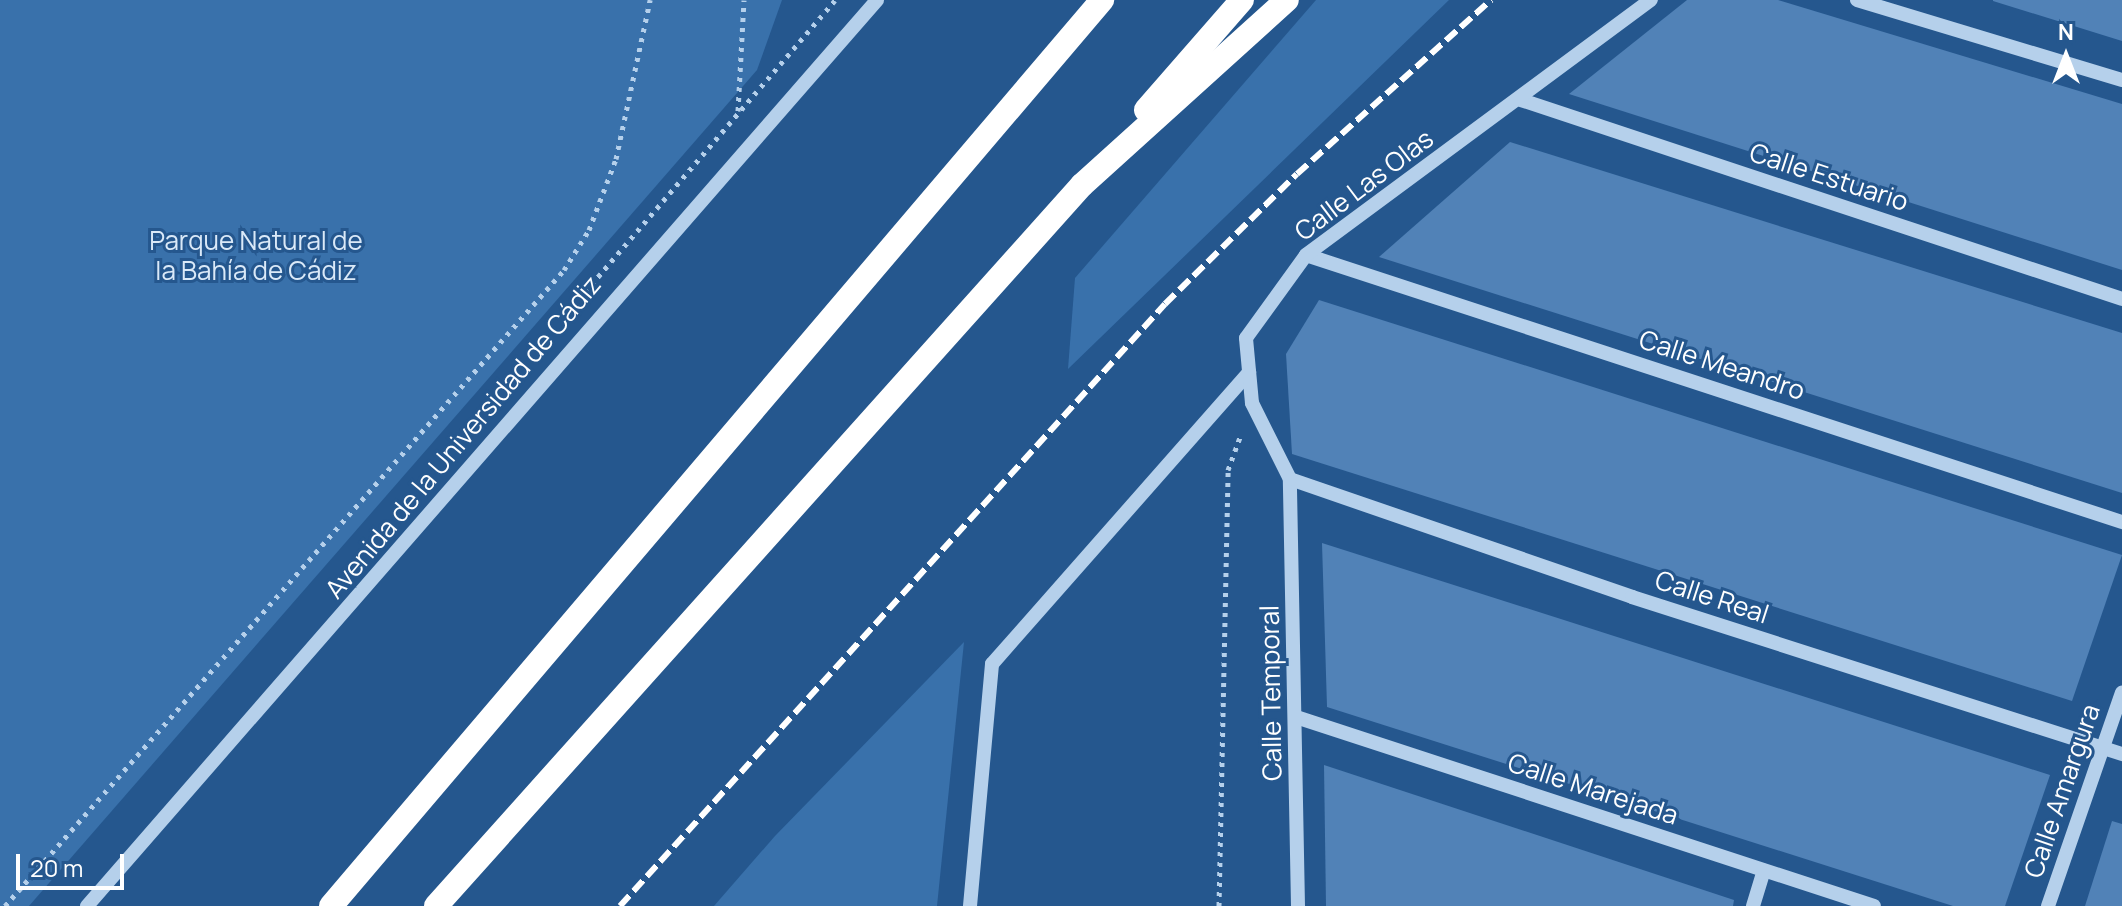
<!DOCTYPE html>
<meta charset="utf-8">
<style>
body{margin:0}
#map{position:relative;width:2122px;height:906px;overflow:hidden;background:#25578e;font-family:Manrope,sans-serif}
div>[style]{position:absolute}
[style*='--x']{left:calc(var(--x)*1px);top:calc(var(--y)*1px);width:calc(var(--w)*1px);rotate:calc(var(--a)*1deg)}
.green>*{inset:0;background:#3971ab}
.building>*{inset:0;background:#5182b7}
.path>*{height:5px;margin-top:-2.5px;transform-origin:0;background:repeating-linear-gradient(90deg,#b5d0eb 0 4px,transparent 0 10px)}
.minor>*{height:14px;margin:-7px;padding:0 7px;transform-origin:7px;border-radius:7px;background:#b5d0eb}
.highway>*{height:24px;margin:-12px;padding:0 12px;transform-origin:12px;border-radius:12px;background:#fff}
.rail>*{height:6px;margin-top:-3px;transform-origin:0;background:repeating-linear-gradient(90deg,#fff 0 14px,transparent 0 20px)}
span{translate:-50% -50%;white-space:nowrap;text-align:center;line-height:1.15;-webkit-text-stroke:6px #25578e;paint-order:stroke}
.street-label{font-size:26px;color:#fff}
.park-label{font-size:26px;color:#dae9f8}
.north{position:absolute;left:2026px;top:16px;width:80px;height:80px;-webkit-text-stroke:6px #25578e;paint-order:stroke;rotate:0deg;font-size:22px;font-weight:700;line-height:32px;text-align:center;color:#fff}
.north::after{content:'';display:block;margin:auto;width:28px;height:36px;background:#fff;clip-path:polygon(50% 0,100% 100%,50% 72%,0 100%)}
.scale{position:absolute;left:16px;top:854px;width:108px;height:36px;box-sizing:border-box;border:4px solid #fff;border-top:0;padding-left:10px;font-size:24px;line-height:28px;white-space:nowrap;color:#fff;-webkit-text-stroke:6px #25578e;paint-order:stroke}
</style>
<div id="map">
<div class="green">
<i style="clip-path:polygon(0 0,782px 0,757px 70px,29px 906px,0 906px)"></i>
<i style="clip-path:polygon(1316px 0,1449px 0,1068px 369px,1075px 278px)"></i>
<i style="clip-path:polygon(964px 642px,937px 906px,714px 906px,775px 836px)"></i>
</div>
<div class="building">
<i style="clip-path:polygon(1687px 0,1778px 0,2122px 104px,2122px 270px,1569px 94px)"></i>
<i style="clip-path:polygon(1993px 0,2122px 0,2122px 41px,1993px 1px)"></i>
<i style="clip-path:polygon(1510px 142px,2122px 333px,2122px 493px,1379px 257px)"></i>
<i style="clip-path:polygon(1319px 300px,2122px 555px,2072px 701px,1292px 454px,1286px 354px)"></i>
<i style="clip-path:polygon(1322px 543px,2050px 775px,2005px 906px,1953px 906px,1327px 707px)"></i>
<i style="clip-path:polygon(1324px 765px,1734px 900px,1733px 906px,1326px 906px)"></i>
<i style="clip-path:polygon(2112px 821px,2122px 824px,2122px 906px,2085px 906px)"></i>
</div>
<div class="path">
<i style="--x:738;--y:111;--w:111;--a:-86.9"></i>
<i style="--x:585;--y:292;--w:384;--a:-49.4"></i>
<i style="--x:5;--y:906;--w:847;--a:-48.69"></i>
<i style="--x:564;--y:270;--w:47;--a:-58"></i>
<i style="--x:589;--y:230;--w:76;--a:-69.2"></i>
<i style="--x:616;--y:159;--w:163;--a:-77.9"></i>
<i style="--x:1219;--y:906;--w:436;--a:-88.8"></i>
<i style="--x:1228;--y:470;--w:38;--a:-70"></i>
</div>
<div class="minor">
<i style="--x:1857;--y:0;--w:277;--a:16.8"></i>
<i style="--x:1521;--y:100;--w:633;--a:18.32"></i>
<i style="--x:1306;--y:255;--w:859;--a:18.12"></i>
<i style="--x:1290;--y:479;--w:362;--a:19"></i>
<i style="--x:1632;--y:597;--w:515;--a:17.77"></i>
<i style="--x:1296;--y:717;--w:608;--a:18.11"></i>
<i style="--x:87;--y:906;--w:1202;--a:-48.91"></i>
<i style="--x:970;--y:906;--w:243;--a:-84.8"></i>
<i style="--x:992;--y:664;--w:389;--a:-48.6"></i>
<i style="--x:1298;--y:906;--w:427;--a:-91.1"></i>
<i style="--x:1290;--y:479;--w:85;--a:-116.6"></i>
<i style="--x:1252;--y:403;--w:65;--a:-95.3"></i>
<i style="--x:1246;--y:338;--w:102;--a:-54.1"></i>
<i style="--x:1306;--y:255;--w:429;--a:-36.5"></i>
<i style="--x:1753;--y:906;--w:37;--a:-73"></i>
<i style="--x:2048;--y:906;--w:226;--a:-70.9"></i>
</div>
<div class="highway">
<i style="--x:1146;--y:110;--w:146;--a:-48.9"></i>
<i style="--x:331;--y:906;--w:1190;--a:-49.6"></i>
<i style="--x:436;--y:906;--w:968;--a:-48.14"></i>
<i style="--x:1082;--y:185;--w:276;--a:-42.1"></i>
</div>
<div class="rail">
<i style="--x:620;--y:906;--w:812;--a:-47.84"></i>
<i style="--x:1165;--y:304;--w:185;--a:-44.6"></i>
<i style="--x:1297;--y:174;--w:261;--a:-41.9"></i>
</div>
<div class="street-label">
<span style="left:1829px;top:177px;rotate:18deg">Calle Estuario</span>
<span style="left:1364px;top:185px;rotate:-37deg">Calle Las Olas</span>
<span style="left:1722px;top:365px;rotate:18deg">Calle Meandro</span>
<span style="left:463px;top:437px;rotate:-50deg">Avenida de la Universidad de Cádiz</span>
<span style="left:1712px;top:597px;rotate:18deg">Calle Real</span>
<span style="left:1271px;top:693px;rotate:-91deg">Calle Temporal</span>
<span style="left:1593px;top:789px;rotate:18deg">Calle Marejada</span>
<span style="left:2062px;top:791px;rotate:-71deg">Calle Amargura</span>
</div>
<div class="park-label">
<span style="left:256px;top:256px">Parque Natural de<br>la Bahía de Cádiz</span>
</div>
<div class="north">N</div>
<div class="scale">20 m</div>
</div>
